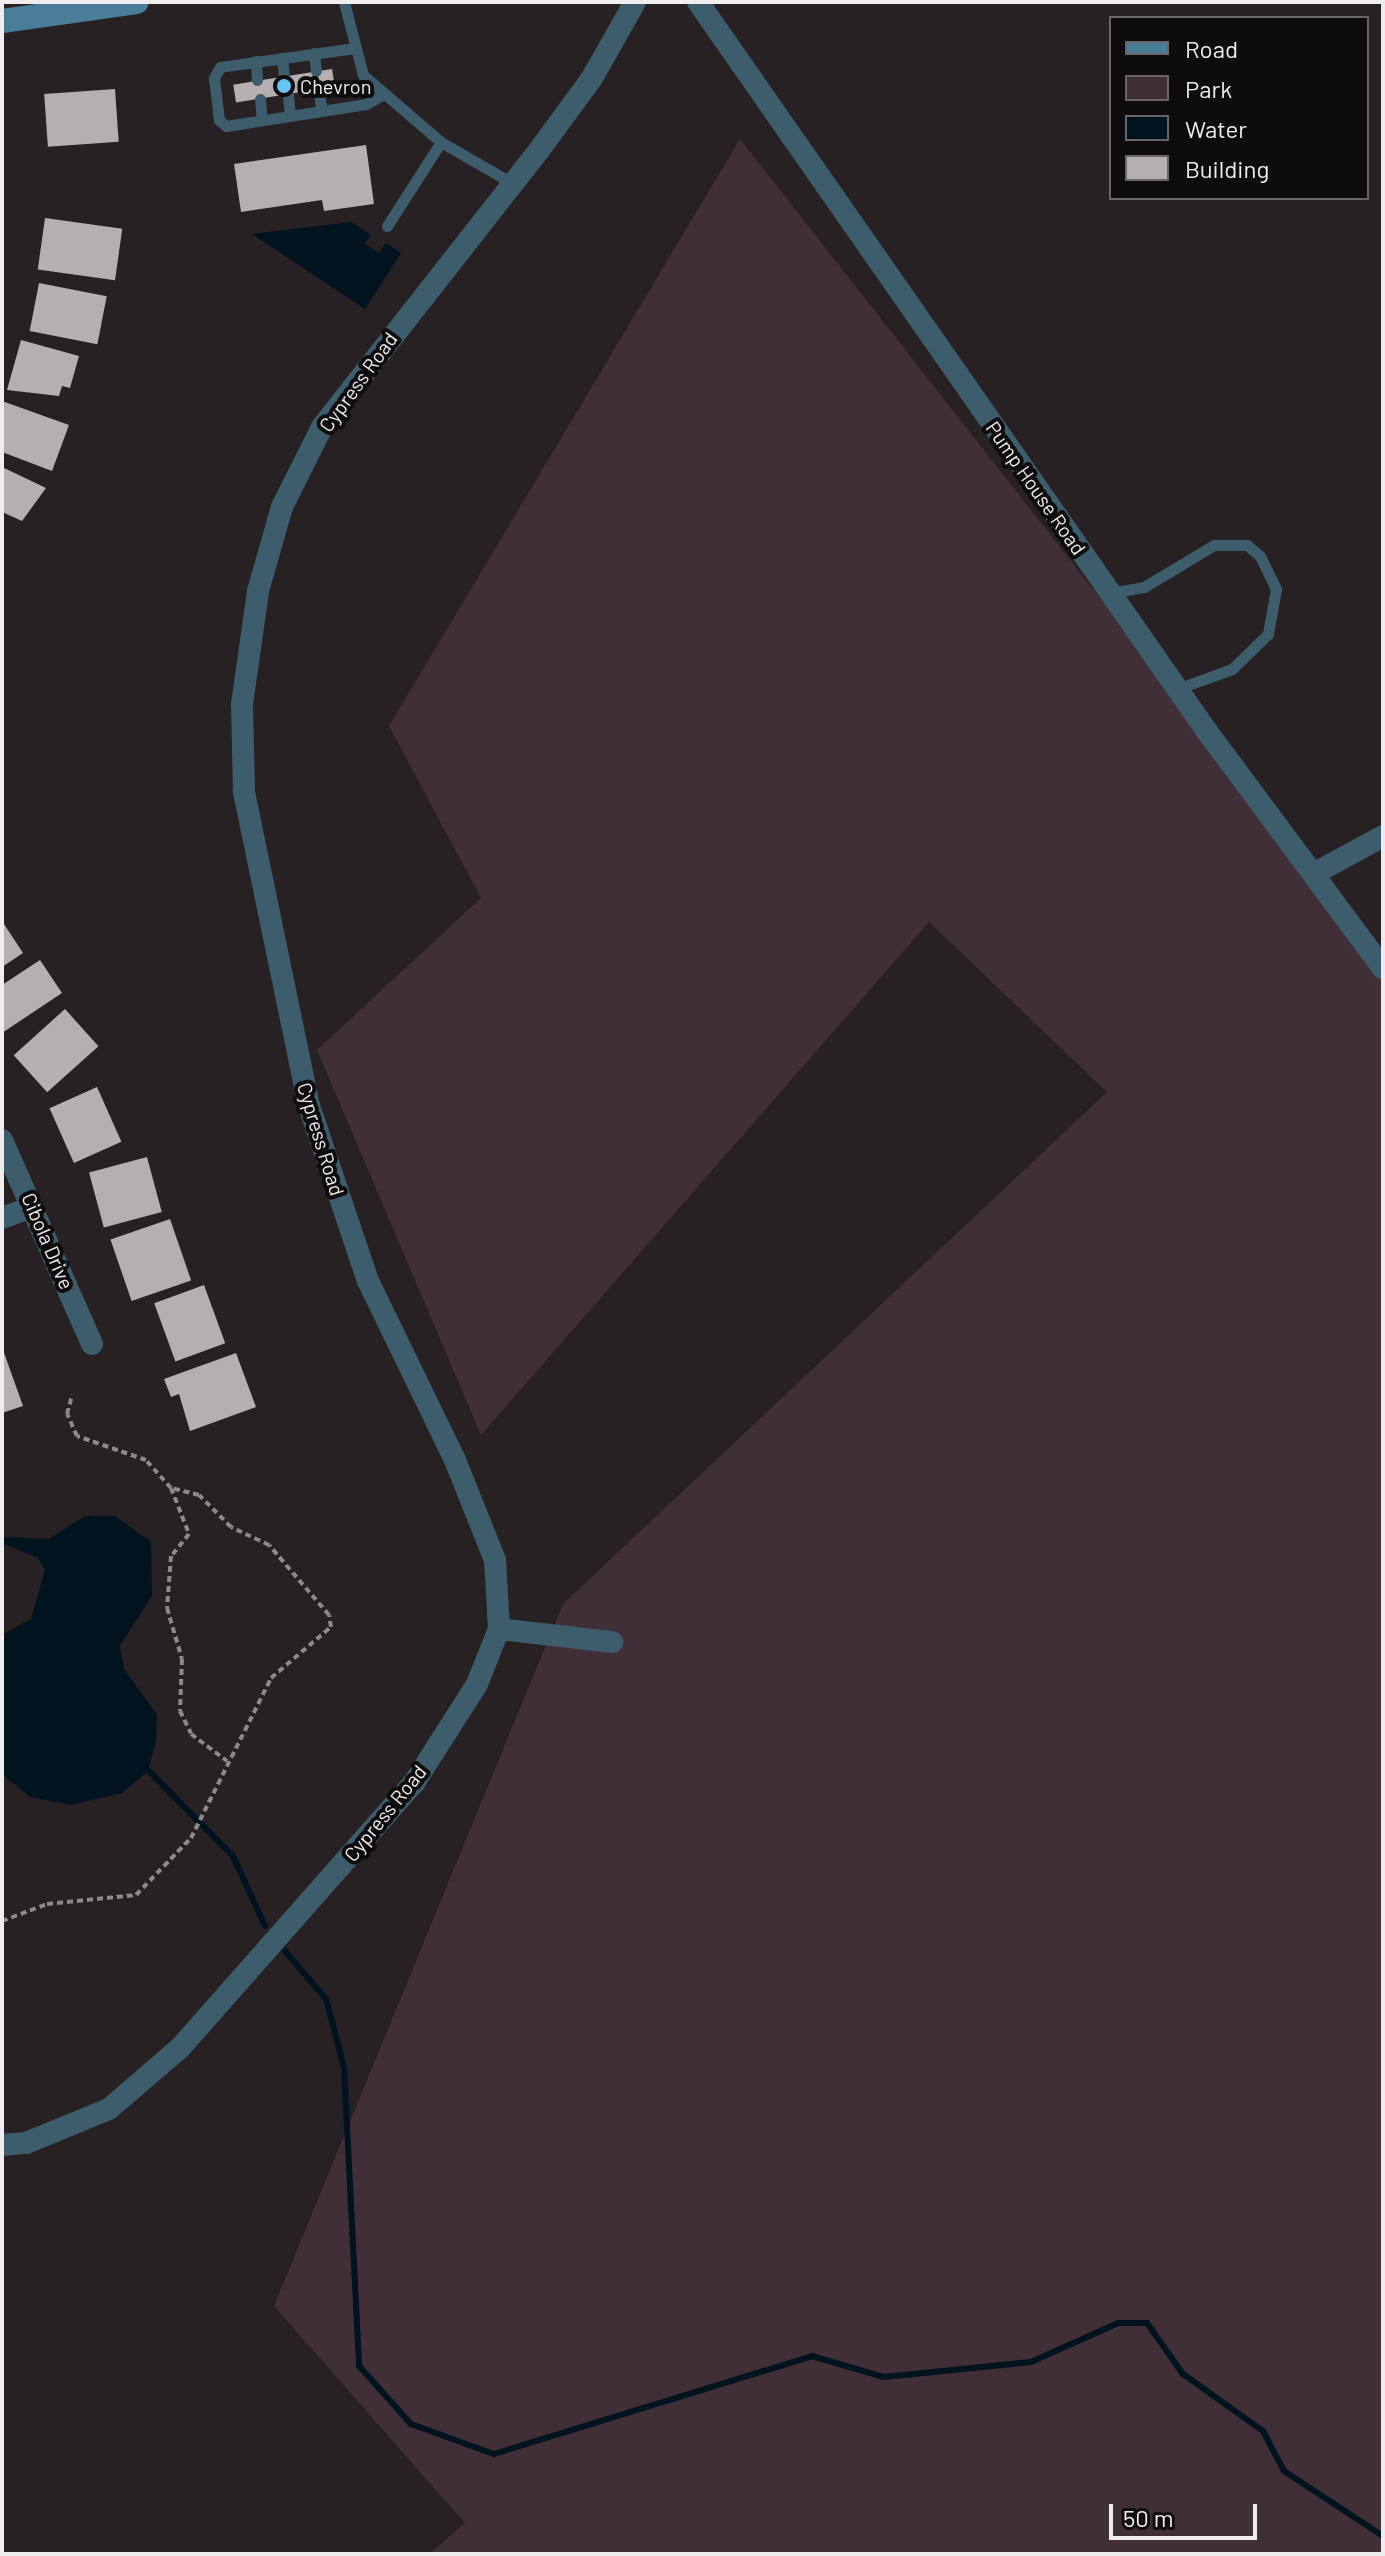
<!DOCTYPE html>
<style>
body{margin:0}
#map{position:relative;width:1385px;height:2556px;overflow:hidden;background:#272123;font-family:Barlow,sans-serif}
div>[style]{position:absolute}
[style*='--x']{left:calc(var(--x)*1px);top:calc(var(--y)*1px);width:calc(var(--w)*1px);rotate:calc(var(--a)*1deg)}
.green>*{inset:0;background:#402f36}
.water>*{inset:0;background:#00131f}
.stream>*{height:6px;margin:-3px;padding:0 3px;transform-origin:3px;border-radius:3px;background:#00131f}
.building>*{inset:0;background:#b6afb1;transform-origin:0 0}
.path>*{height:4px;margin-top:-2px;transform-origin:0;background:repeating-linear-gradient(90deg,#8d888a 0 6px,transparent 0 10px)}
.lane>*{height:11px;margin:-5.5px;padding:0 5.5px;transform-origin:5.5px;border-radius:5.5px;background:#3d5d6d}
.street>*{height:22px;margin:-11px;padding:0 11px;transform-origin:11px;border-radius:11px;background:#3d5d6d}
.secondary>*{height:24px;margin:-12px;padding:0 12px;transform-origin:12px;border-radius:12px;background:#497d98}
.dots>*{width:22px;height:22px;translate:-50% -50%;box-sizing:border-box;border:4px solid #0e0c0c;border-radius:50%}
span{translate:-50% -50%;white-space:nowrap;text-align:center;line-height:1.15;-webkit-text-stroke:8px #0e0c0c;paint-order:stroke}
.poi-label{font-size:20px;color:#f0edee}
.left{translate:0 -50%;text-align:left}
.street-label{font-size:20px;color:#f0edee}
.frame{position:absolute;inset:0;border:4px solid #f0edee;pointer-events:none}
.legend{position:absolute;left:1109px;top:16px;width:260px;height:184px;box-sizing:border-box;background:#0e0c0c;border:2px solid #686666;margin:0;padding:10px 14px;list-style:none;font-size:24px;color:#f0edee}
.legend li{display:flex;align-items:center;gap:16px;height:40px}
.legend b{width:40px;border:2px solid #686666}
.scale{position:absolute;left:1109px;top:2504px;width:148px;height:36px;box-sizing:border-box;border:4px solid #f0edee;border-top:0;padding-left:10px;font-size:24px;line-height:28px;white-space:nowrap;color:#f0edee;-webkit-text-stroke:6px #0e0c0c;paint-order:stroke}
</style>
<div id="map">
<div class="green">
<i style="clip-path:polygon(740px 139px,1383px 959px,1383px 2554px,429px 2554px,465px 2523px,274px 2306px,563px 1604px,1107px 1092px,929px 922px,481px 1435px,317px 1050px,481px 898px,389px 726px)"></i>
</div>
<div class="water">
<i style="clip-path:polygon(351px 222px,371px 235px,365px 244px,379px 253px,386px 243px,401px 253px,365px 309px,252px 234px)"></i>
<i style="clip-path:polygon(85px 1516px,115px 1516px,151px 1542px,152px 1596px,120px 1645px,124px 1669px,157px 1715px,156px 1741px,148px 1771px,122px 1793px,71px 1805px,30px 1797px,2px 1774px,2px 1635px,31px 1619px,45px 1570px,38px 1558px,2px 1543px,2px 1537px,49px 1539px)"></i>
</div>
<div class="stream">
<i style="--x:145;--y:1767;--w:125;--a:45.3"></i>
<i style="--x:233;--y:1856;--w:77;--a:65.4"></i>
<i style="--x:285;--y:1951;--w:63;--a:49.5"></i>
<i style="--x:326;--y:1999;--w:70;--a:75.2"></i>
<i style="--x:344;--y:2067;--w:299;--a:87.1"></i>
<i style="--x:359;--y:2366;--w:78;--a:48.1"></i>
<i style="--x:411;--y:2424;--w:88;--a:19.9"></i>
<i style="--x:494;--y:2454;--w:333;--a:-17.1"></i>
<i style="--x:812;--y:2356;--w:75;--a:16.3"></i>
<i style="--x:884;--y:2377;--w:148;--a:-5.8"></i>
<i style="--x:1031;--y:2362;--w:95;--a:-24.1"></i>
<i style="--x:1118;--y:2323;--w:29;--a:0"></i>
<i style="--x:1147;--y:2323;--w:62;--a:54.8"></i>
<i style="--x:1183;--y:2374;--w:98;--a:35.5"></i>
<i style="--x:1263;--y:2431;--w:45;--a:62.3"></i>
<i style="--x:1284;--y:2471;--w:118;--a:33.3"></i>
</div>
<div class="building">
<i style="left:332px;top:69px;width:18px;height:100px;rotate:81deg"></i>
<i style="left:115px;top:89px;width:53px;height:71px;rotate:86deg"></i>
<i style="clip-path:polygon(366px 145px,374px 204px,324px 211px,322px 200px,241px 212px,234px 164px)"></i>
<i style="left:45px;top:218px;width:78px;height:52px;rotate:8deg"></i>
<i style="left:39px;top:283px;width:69px;height:49px;rotate:11deg"></i>
<i style="clip-path:polygon(21px 340px,79px 356px,70px 388px,62px 386px,59px 396px,7px 390px)"></i>
<i style="clip-path:polygon(2px 401px,69px 425px,52px 471px,2px 452px)"></i>
<i style="clip-path:polygon(2px 467px,46px 488px,22px 521px,2px 512px)"></i>
<i style="clip-path:polygon(2px 921px,23px 953px,2px 967px)"></i>
<i style="clip-path:polygon(40px 960px,62px 993px,2px 1033px,2px 985px)"></i>
<i style="left:65px;top:1009px;width:50px;height:69px;rotate:48deg"></i>
<i style="left:97px;top:1087px;width:60px;height:52px;rotate:66deg"></i>
<i style="left:147px;top:1157px;width:57px;height:60px;rotate:75deg"></i>
<i style="left:170px;top:1219px;width:65px;height:63px;rotate:71deg"></i>
<i style="left:204px;top:1285px;width:62px;height:53px;rotate:70deg"></i>
<i style="clip-path:polygon(2px 1347px,23px 1406px,2px 1413px)"></i>
<i style="clip-path:polygon(236px 1353px,256px 1407px,190px 1431px,179px 1394px,171px 1397px,164px 1379px)"></i>
</div>
<div class="path">
<i style="--x:171;--y:1488;--w:49;--a:68.6"></i>
<i style="--x:189;--y:1534;--w:28;--a:129"></i>
<i style="--x:171;--y:1556;--w:52;--a:94.4"></i>
<i style="--x:167;--y:1608;--w:53;--a:73.6"></i>
<i style="--x:182;--y:1659;--w:52;--a:92.2"></i>
<i style="--x:180;--y:1711;--w:25;--a:64"></i>
<i style="--x:191;--y:1734;--w:45;--a:36.9"></i>
<i style="--x:2;--y:1921;--w:48;--a:-20.7"></i>
<i style="--x:47;--y:1904;--w:89;--a:-5.8"></i>
<i style="--x:136;--y:1895;--w:79;--a:-46"></i>
<i style="--x:191;--y:1838;--w:179;--a:-63.4"></i>
<i style="--x:271;--y:1678;--w:79;--a:-40.4"></i>
<i style="--x:331;--y:1627;--w:12;--a:-99"></i>
<i style="--x:329;--y:1615;--w:92;--a:-130.6"></i>
<i style="--x:269;--y:1545;--w:42;--a:-154.7"></i>
<i style="--x:231;--y:1527;--w:45;--a:-135"></i>
<i style="--x:199;--y:1495;--w:29;--a:-166"></i>
<i style="--x:171;--y:1488;--w:38;--a:-132"></i>
<i style="--x:146;--y:1460;--w:73;--a:-160.8"></i>
<i style="--x:77;--y:1436;--w:24;--a:-114"></i>
<i style="--x:67;--y:1414;--w:20;--a:-75"></i>
</div>
<div class="lane">
<i style="--x:344;--y:2;--w:75;--a:75.4"></i>
<i style="--x:363;--y:75;--w:103;--a:40.7"></i>
<i style="--x:441;--y:142;--w:82;--a:30"></i>
<i style="--x:355;--y:48;--w:136;--a:172"></i>
<i style="--x:220;--y:67;--w:13;--a:119"></i>
<i style="--x:214;--y:78;--w:42;--a:83.2"></i>
<i style="--x:219;--y:120;--w:9;--a:41"></i>
<i style="--x:226;--y:126;--w:142;--a:-8.9"></i>
<i style="--x:366;--y:104;--w:18;--a:-29"></i>
<i style="--x:314;--y:53;--w:18;--a:84"></i>
<i style="--x:282;--y:58;--w:18;--a:84"></i>
<i style="--x:256;--y:61;--w:19;--a:87"></i>
<i style="--x:318;--y:90;--w:21;--a:79"></i>
<i style="--x:288;--y:95;--w:21;--a:85"></i>
<i style="--x:260;--y:99;--w:21;--a:85"></i>
<i style="--x:387;--y:226;--w:100;--a:-57.3"></i>
<i style="--x:1110;--y:593;--w:35;--a:-10"></i>
<i style="--x:1144;--y:587;--w:82;--a:-31"></i>
<i style="--x:1214;--y:545;--w:33;--a:0"></i>
<i style="--x:1247;--y:545;--w:17;--a:40"></i>
<i style="--x:1260;--y:556;--w:37;--a:64"></i>
<i style="--x:1276;--y:589;--w:46;--a:100.1"></i>
<i style="--x:1268;--y:634;--w:50;--a:135.8"></i>
<i style="--x:1232;--y:669;--w:59;--a:160"></i>
</div>
<div class="street">
<i style="--x:698;--y:2;--w:888;--a:55.09"></i>
<i style="--x:1206;--y:730;--w:297;--a:53.4"></i>
<i style="--x:1317;--y:872;--w:75;--a:-28.6"></i>
<i style="--x:2;--y:1140;--w:223;--a:66.2"></i>
<i style="--x:2;--y:1218;--w:33;--a:-20"></i>
<i style="--x:499;--y:1629;--w:114;--a:6.6"></i>
<i style="--x:2;--y:2145;--w:24;--a:-5"></i>
<i style="--x:26;--y:2143;--w:90;--a:-22.3"></i>
<i style="--x:109;--y:2109;--w:94;--a:-40.7"></i>
<i style="--x:180;--y:2048;--w:354;--a:-48.6"></i>
<i style="--x:414;--y:1783;--w:117;--a:-57.5"></i>
<i style="--x:477;--y:1684;--w:59;--a:-68.2"></i>
<i style="--x:499;--y:1629;--w:69;--a:-93.3"></i>
<i style="--x:495;--y:1560;--w:108;--a:-111.8"></i>
<i style="--x:455;--y:1460;--w:199;--a:-115.9"></i>
<i style="--x:368;--y:1281;--w:185;--a:-108.6"></i>
<i style="--x:309;--y:1106;--w:322;--a:-101.7"></i>
<i style="--x:244;--y:791;--w:87;--a:-91.3"></i>
<i style="--x:242;--y:704;--w:114;--a:-81.9"></i>
<i style="--x:258;--y:591;--w:87;--a:-74.1"></i>
<i style="--x:282;--y:507;--w:89;--a:-63.4"></i>
<i style="--x:322;--y:427;--w:353;--a:-51.9"></i>
<i style="--x:540;--y:149;--w:88;--a:-53.8"></i>
<i style="--x:592;--y:78;--w:87;--a:-60.5"></i>
</div>
<div class="secondary">
<i style="--x:2;--y:21;--w:136;--a:-8"></i>
</div>
<div class="dots">
<i style="left:284px;top:86px;background:#68c4f0"></i>
</div>
<div class="poi-label">
<span class="left" style="left:300px;top:86px">Chevron</span>
</div>
<div class="street-label">
<span style="left:358px;top:382px;rotate:-54deg">Cypress Road</span>
<span style="left:1036px;top:488px;rotate:55deg">Pump House Road</span>
<span style="left:321px;top:1139px;rotate:73deg">Cypress Road</span>
<span style="left:48px;top:1241px;rotate:67deg">Cibola Drive</span>
<span style="left:385px;top:1813px;rotate:-51deg">Cypress Road</span>
</div>
<div class="frame"></div>
<ul class="legend">
<li><b style="height:10px;background:#497d98"></b>Road</li>
<li><b style="height:22px;background:#402f36"></b>Park</li>
<li><b style="height:22px;background:#00131f"></b>Water</li>
<li><b style="height:22px;background:#b6afb1"></b>Building</li>
</ul>
<div class="scale">50 m</div>
</div>
